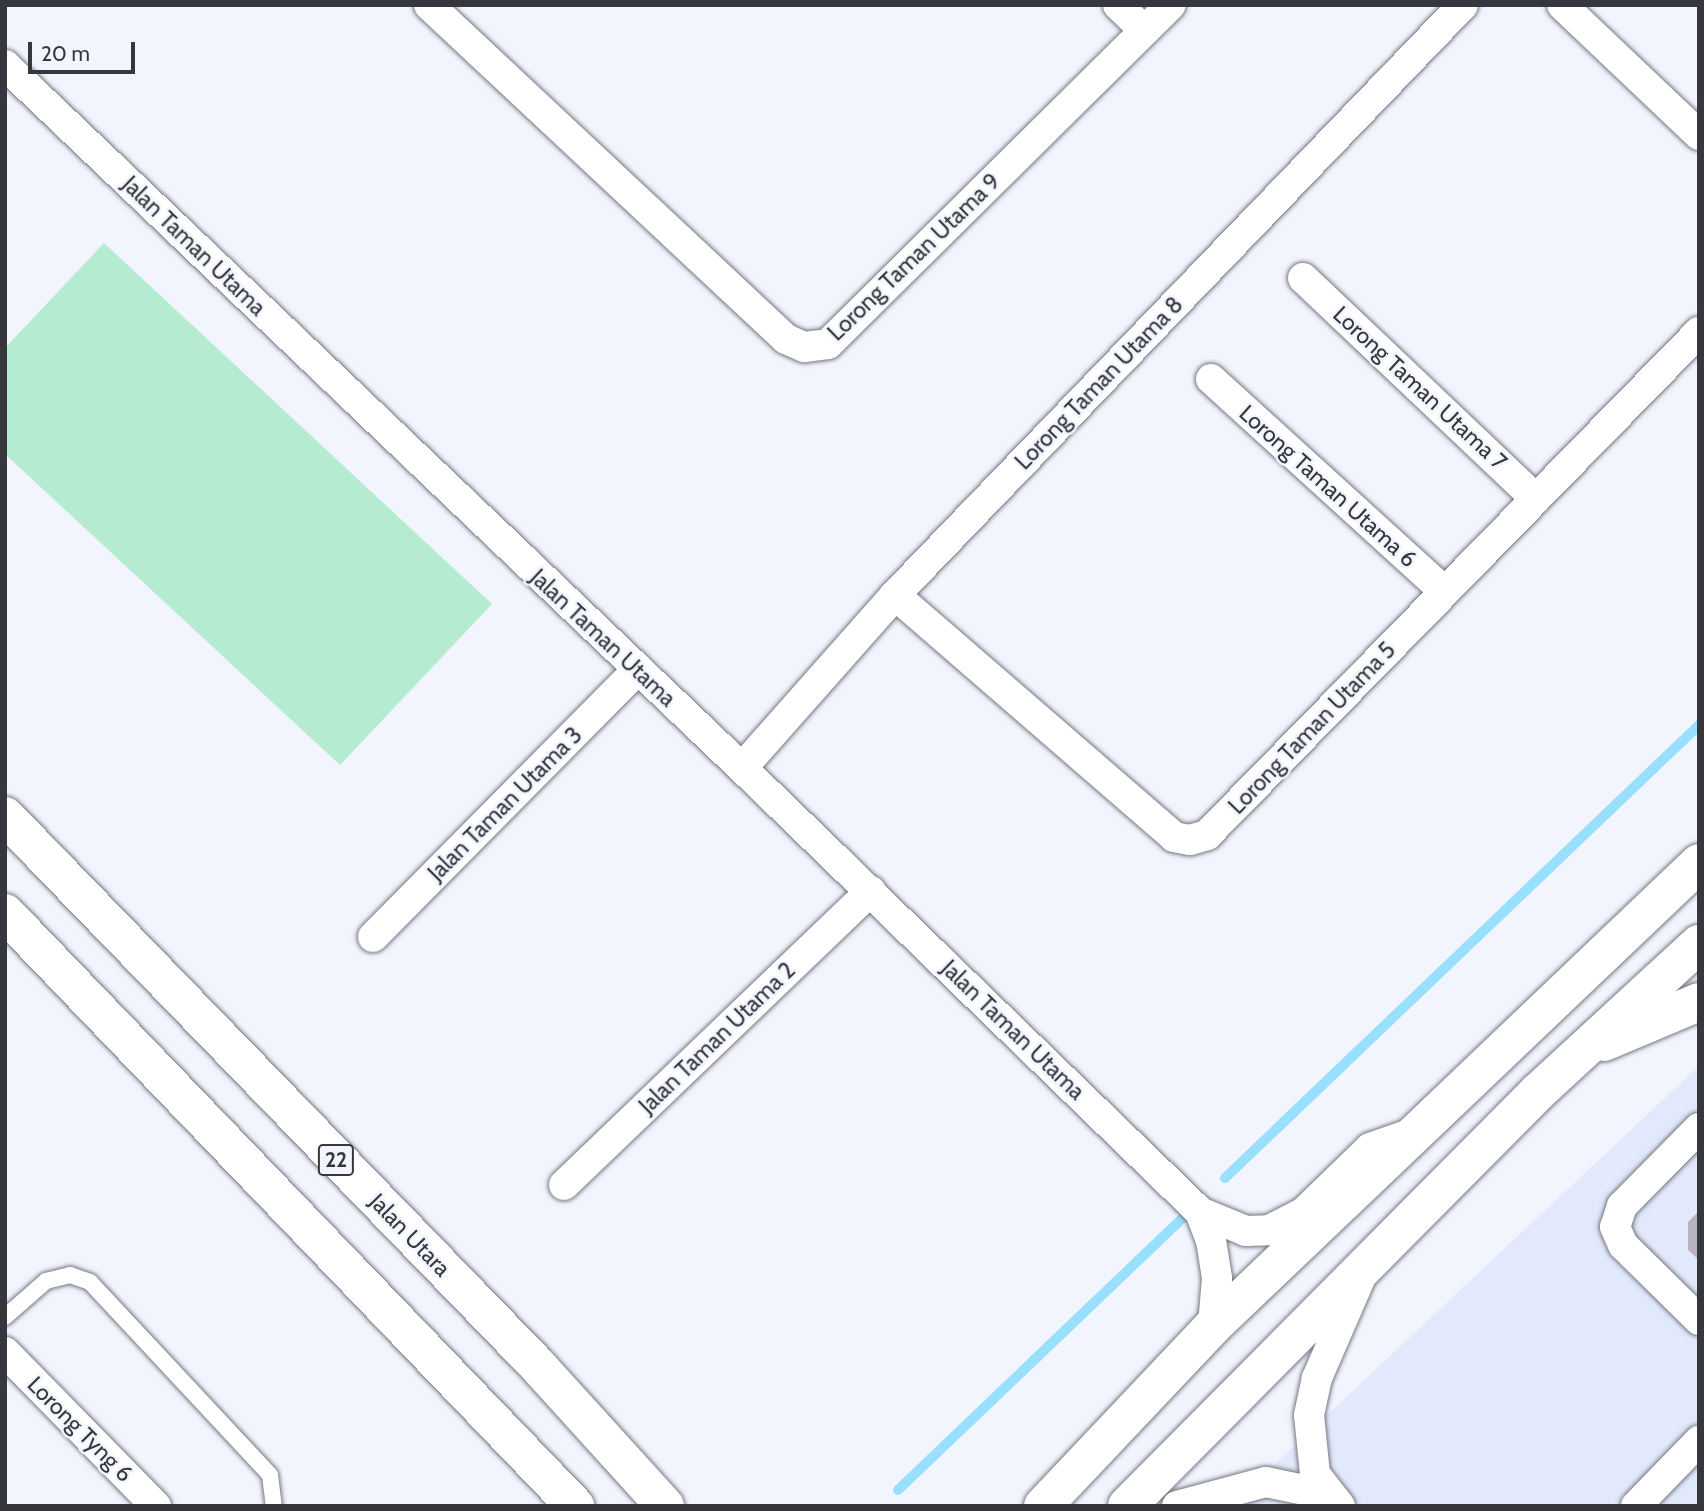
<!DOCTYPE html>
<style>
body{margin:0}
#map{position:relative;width:1704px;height:1511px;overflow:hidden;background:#f2f5fe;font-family:Cabin,sans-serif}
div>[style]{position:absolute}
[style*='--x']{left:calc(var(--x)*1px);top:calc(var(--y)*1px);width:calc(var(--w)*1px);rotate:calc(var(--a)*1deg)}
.built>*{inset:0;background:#e3e9fc}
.green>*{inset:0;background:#b5ebd0}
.stream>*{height:10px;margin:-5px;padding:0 5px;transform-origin:5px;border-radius:5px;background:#98e0fd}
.building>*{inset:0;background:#b8b3be}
.roads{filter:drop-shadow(0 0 2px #757882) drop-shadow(0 0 2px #757882)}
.service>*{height:16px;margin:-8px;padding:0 8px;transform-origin:8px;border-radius:8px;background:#fff}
.minor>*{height:30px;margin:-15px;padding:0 15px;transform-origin:15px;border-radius:15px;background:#fff}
.tertiary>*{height:38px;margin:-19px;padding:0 19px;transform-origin:19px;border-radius:19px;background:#fff}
.trunk>*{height:38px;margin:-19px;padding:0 19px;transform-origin:19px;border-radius:19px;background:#fff}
span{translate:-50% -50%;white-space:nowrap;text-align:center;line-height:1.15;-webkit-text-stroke:5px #f2f5fe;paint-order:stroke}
.shield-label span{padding:2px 5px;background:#f2f5fe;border:2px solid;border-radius:5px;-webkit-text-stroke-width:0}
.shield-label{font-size:21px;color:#36373c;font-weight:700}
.street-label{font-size:23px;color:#36373c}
.frame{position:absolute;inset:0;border:7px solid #36373c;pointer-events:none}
.scale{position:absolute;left:28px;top:42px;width:107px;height:32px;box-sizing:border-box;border:4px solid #36373c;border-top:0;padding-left:9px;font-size:21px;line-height:24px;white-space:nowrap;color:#36373c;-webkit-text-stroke:5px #f2f5fe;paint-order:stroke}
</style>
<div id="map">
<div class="built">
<i style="clip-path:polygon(1699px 1066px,1699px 1506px,1230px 1506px)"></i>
</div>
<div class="green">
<i style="clip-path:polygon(104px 243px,492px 604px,340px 765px,5px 454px,5px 348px)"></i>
</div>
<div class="stream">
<i style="--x:1225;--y:1178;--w:656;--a:-43.7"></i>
<i style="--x:898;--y:1490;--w:394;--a:-43.7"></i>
</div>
<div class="building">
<i style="clip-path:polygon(1699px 1211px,1699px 1260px,1688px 1250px,1688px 1222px)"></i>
</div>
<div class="roads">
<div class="service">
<i style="--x:5;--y:1317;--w:55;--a:-41.3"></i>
<i style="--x:46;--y:1281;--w:25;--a:-14"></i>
<i style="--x:70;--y:1275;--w:21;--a:19"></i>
<i style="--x:90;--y:1282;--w:264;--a:47"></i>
<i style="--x:270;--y:1475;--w:31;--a:83"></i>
</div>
<div class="minor">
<i style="--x:429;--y:5;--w:489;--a:43.1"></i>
<i style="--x:786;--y:339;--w:20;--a:24"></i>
<i style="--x:804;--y:347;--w:24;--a:-7"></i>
<i style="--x:828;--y:344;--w:482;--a:-44.7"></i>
<i style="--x:1118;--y:5;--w:37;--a:44"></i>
<i style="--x:1562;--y:5;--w:189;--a:43.5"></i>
<i style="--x:5;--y:65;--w:1019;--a:43.65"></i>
<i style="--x:742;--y:768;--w:638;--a:44.11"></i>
<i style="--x:1200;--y:1212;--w:50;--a:22.4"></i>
<i style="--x:1246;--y:1231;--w:23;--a:-2"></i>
<i style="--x:1269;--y:1230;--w:38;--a:-27"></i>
<i style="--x:1303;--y:1213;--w:93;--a:-44.1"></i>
<i style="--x:1370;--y:1148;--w:42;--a:-19.3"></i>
<i style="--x:1303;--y:278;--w:321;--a:43.5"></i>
<i style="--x:1211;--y:379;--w:316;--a:42.3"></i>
<i style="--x:895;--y:595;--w:369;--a:40.9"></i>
<i style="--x:1174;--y:837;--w:16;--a:11"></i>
<i style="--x:1190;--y:840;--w:18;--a:-16"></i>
<i style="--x:1207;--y:835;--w:704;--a:-45.63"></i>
<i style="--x:742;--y:768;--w:231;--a:-48.5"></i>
<i style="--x:895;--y:595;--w:819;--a:-46.09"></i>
<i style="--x:373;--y:937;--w:374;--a:-45.3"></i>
<i style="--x:1699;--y:1128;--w:110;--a:134.6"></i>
<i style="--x:1622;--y:1206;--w:22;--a:108"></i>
<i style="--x:1615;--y:1227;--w:20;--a:66"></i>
<i style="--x:1623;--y:1245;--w:107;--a:44.6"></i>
<i style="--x:564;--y:1185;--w:425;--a:-43.8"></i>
<i style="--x:1200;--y:1212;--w:30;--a:69"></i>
<i style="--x:1211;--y:1240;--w:38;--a:81"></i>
<i style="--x:1217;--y:1278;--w:48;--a:94.8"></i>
<i style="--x:5;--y:1352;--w:216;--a:45.6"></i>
<i style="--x:1177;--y:1506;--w:92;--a:-15.1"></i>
<i style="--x:1266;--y:1482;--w:63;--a:11.8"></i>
<i style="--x:1340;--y:1506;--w:41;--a:-128"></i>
<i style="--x:1315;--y:1474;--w:59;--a:-95.8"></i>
<i style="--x:1309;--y:1415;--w:38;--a:-78"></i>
<i style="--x:1317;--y:1378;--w:110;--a:-66.5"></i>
<i style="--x:1636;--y:1506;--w:91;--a:-45.9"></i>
</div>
<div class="tertiary">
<i style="--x:1604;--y:1042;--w:103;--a:-22.8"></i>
<i style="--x:1043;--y:1506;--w:248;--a:-46.6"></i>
<i style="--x:1213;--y:1326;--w:671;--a:-43.61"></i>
<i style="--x:1127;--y:1506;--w:583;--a:-45.21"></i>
<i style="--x:1538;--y:1092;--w:219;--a:-42.6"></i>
</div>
<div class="trunk">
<i style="--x:5;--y:816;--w:766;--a:45.9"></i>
<i style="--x:538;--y:1366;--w:189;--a:47.8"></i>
<i style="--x:5;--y:913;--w:823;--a:46.13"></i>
</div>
</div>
<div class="shield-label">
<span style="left:336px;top:1160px">22</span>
</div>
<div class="street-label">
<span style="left:194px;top:246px;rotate:44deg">Jalan Taman Utama</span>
<span style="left:914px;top:257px;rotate:-44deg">Lorong Taman Utama 9</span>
<span style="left:1099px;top:383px;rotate:-46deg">Lorong Taman Utama 8</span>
<span style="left:1420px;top:388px;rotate:43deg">Lorong Taman Utama 7</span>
<span style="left:1328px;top:486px;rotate:42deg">Lorong Taman Utama 6</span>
<span style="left:603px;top:638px;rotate:43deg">Jalan Taman Utama</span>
<span style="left:1312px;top:728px;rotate:-46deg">Lorong Taman Utama 5</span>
<span style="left:505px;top:804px;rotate:-45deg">Jalan Taman Utama 3</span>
<span style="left:1013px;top:1030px;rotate:44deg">Jalan Taman Utama</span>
<span style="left:717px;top:1038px;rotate:-44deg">Jalan Taman Utama 2</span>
<span style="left:410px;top:1235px;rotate:46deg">Jalan Utara</span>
<span style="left:80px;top:1429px;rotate:45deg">Lorong Tyng 6</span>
</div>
<div class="frame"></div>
<div class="scale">20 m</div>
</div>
